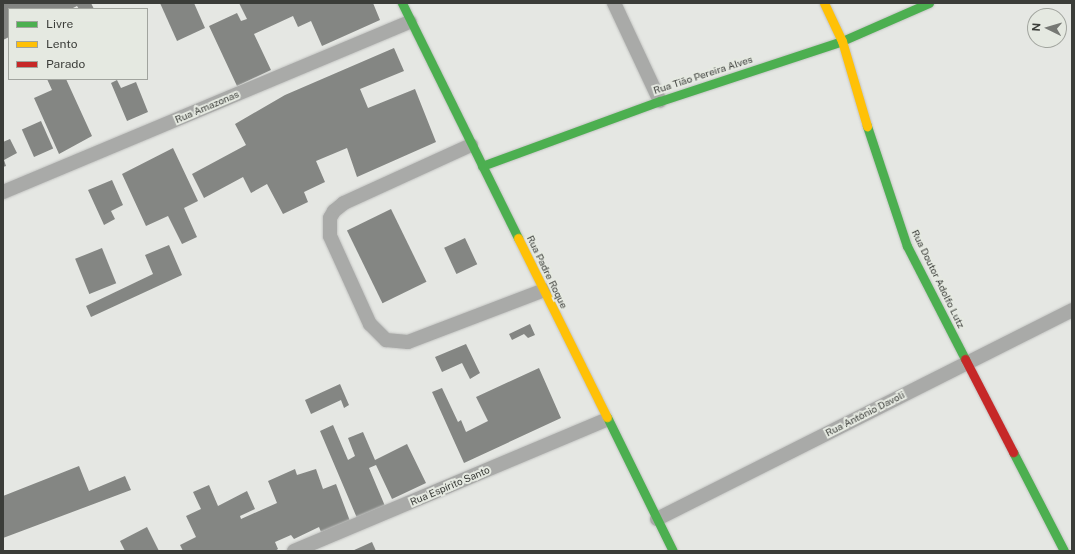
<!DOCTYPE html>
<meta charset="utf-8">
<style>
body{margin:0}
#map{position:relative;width:1075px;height:554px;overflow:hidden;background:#e5e7e3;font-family:"Public Sans",sans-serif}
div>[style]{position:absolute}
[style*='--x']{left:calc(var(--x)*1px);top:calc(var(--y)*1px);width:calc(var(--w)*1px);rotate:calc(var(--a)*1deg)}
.building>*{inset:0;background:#848683;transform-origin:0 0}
.roads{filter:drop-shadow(0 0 1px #c3c4c2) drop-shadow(0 0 1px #c3c4c2)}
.street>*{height:14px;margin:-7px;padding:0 7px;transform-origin:7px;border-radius:7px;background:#a9aaa8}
.fast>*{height:9px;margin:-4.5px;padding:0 4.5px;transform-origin:4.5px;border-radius:4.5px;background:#4caf50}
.slow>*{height:9px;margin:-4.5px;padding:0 4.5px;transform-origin:4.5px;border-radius:4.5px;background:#ffc107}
.jam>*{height:9px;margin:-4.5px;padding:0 4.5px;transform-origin:4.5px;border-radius:4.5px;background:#c62828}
span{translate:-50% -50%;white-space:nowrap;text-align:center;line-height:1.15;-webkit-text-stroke:4px #e5e9e1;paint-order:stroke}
.street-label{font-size:10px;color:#3b3d39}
.frame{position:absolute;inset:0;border:4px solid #3b3d39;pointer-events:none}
.legend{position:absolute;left:8px;top:8px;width:140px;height:72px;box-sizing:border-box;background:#e5e9e1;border:1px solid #a1a49e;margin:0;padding:5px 7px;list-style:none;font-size:12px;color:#3b3d39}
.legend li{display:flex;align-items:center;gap:8px;height:20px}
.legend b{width:20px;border:1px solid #a1a49e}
.north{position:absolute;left:1027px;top:8px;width:40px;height:40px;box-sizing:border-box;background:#e5e9e1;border:1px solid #a1a49e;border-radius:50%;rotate:275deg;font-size:11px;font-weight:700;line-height:16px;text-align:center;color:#3b3d39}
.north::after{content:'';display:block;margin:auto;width:14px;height:18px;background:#767874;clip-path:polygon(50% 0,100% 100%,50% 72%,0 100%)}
</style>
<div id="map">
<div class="building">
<i style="clip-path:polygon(3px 3px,91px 3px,94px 9px,79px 9px,77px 6px,71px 9px,9px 9px,9px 37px,3px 40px)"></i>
<i style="clip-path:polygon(160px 3px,194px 3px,205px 28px,177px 41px)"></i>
<i style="clip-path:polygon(239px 3px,373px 3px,380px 20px,322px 46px,311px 21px,298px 27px,293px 16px,254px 34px,271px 70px,237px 86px,209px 26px,237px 13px,241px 21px,247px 19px)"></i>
<i style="clip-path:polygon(394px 48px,404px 71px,360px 89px,368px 108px,415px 89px,436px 142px,357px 177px,347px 148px,316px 161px,325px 182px,304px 192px,308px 202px,283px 214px,267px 184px,251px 193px,243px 177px,204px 198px,192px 174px,246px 145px,235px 124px,285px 95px)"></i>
<i style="clip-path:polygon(47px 79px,66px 79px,92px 136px,59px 154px,34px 98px,52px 90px)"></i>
<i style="clip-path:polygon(117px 80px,121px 88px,136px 82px,148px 112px,127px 121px,111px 83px)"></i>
<i style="left:41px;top:121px;width:30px;height:21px;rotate:66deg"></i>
<i style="clip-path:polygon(10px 139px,17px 153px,4px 160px,6px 166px,3px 167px,3px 142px)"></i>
<i style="clip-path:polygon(173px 148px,198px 201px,184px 208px,197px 237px,182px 244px,168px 216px,146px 226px,122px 174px)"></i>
<i style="clip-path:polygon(112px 180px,123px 205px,111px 211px,115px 219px,104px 225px,88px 190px)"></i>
<i style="left:391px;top:209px;width:81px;height:49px;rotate:64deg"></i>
<i style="left:465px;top:238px;width:29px;height:23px;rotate:65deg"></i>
<i style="clip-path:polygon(169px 245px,182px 275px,91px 317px,86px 306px,153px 274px,145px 255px)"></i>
<i style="left:102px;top:248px;width:38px;height:29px;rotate:68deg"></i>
<i style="clip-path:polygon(530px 324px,535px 335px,528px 338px,524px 334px,512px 340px,509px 334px)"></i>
<i style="clip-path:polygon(466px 344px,480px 373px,470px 379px,462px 363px,442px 372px,435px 357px)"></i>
<i style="clip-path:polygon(539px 368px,561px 418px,464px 463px,432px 392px,442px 388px,458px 422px,461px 420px,466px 432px,488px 421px,476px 397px)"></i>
<i style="clip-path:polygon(340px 384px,349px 405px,344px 408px,341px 400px,311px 414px,305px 400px)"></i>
<i style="clip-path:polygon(333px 425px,348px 460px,355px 456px,348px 438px,363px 432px,375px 460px,407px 444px,426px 483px,392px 499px,376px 465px,369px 468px,385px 506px,357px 518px,320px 431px)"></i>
<i style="clip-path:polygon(79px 466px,89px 491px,125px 476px,131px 490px,3px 538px,3px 496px)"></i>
<i style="clip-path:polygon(295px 469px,297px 475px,316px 469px,323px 489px,336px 484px,350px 521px,321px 532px,319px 527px,294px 539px,291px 535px,275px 542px,278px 549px,275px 551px,183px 551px,180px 545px,196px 537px,186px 516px,201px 509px,193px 492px,209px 485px,218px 506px,247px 491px,255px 509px,240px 516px,241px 519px,277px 503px,268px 481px)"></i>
<i style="clip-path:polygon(147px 527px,159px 551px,125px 551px,120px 541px)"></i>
<i style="clip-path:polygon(372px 542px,376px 551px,352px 551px)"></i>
</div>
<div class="roads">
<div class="street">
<i style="--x:614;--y:3;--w:108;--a:64.9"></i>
<i style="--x:471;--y:145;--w:140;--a:155.5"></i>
<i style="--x:344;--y:203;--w:13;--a:141"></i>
<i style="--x:334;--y:211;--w:8;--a:120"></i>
<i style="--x:330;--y:218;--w:18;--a:90"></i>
<i style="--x:330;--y:236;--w:97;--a:65.6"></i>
<i style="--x:370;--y:324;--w:23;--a:45"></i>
<i style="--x:386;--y:340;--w:22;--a:5"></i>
<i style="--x:408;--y:342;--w:146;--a:-20.9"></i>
<i style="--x:3;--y:192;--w:441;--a:-22.7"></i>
<i style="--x:657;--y:519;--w:465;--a:-26.7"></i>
<i style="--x:294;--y:551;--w:338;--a:-22.8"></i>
</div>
<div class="fast">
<i style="--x:402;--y:3;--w:262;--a:63.7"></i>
<i style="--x:867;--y:126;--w:126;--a:71.6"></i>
<i style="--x:907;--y:246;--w:127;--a:62.8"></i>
<i style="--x:482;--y:166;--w:189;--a:-20.1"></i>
<i style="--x:660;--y:101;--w:192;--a:-18.2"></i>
<i style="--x:842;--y:41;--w:95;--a:-23.6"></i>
<i style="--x:607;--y:417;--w:149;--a:63.8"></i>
<i style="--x:1013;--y:452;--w:111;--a:62.7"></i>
</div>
<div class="slow">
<i style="--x:824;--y:3;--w:42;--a:64.7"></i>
<i style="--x:842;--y:41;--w:89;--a:73.6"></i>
<i style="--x:518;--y:238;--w:200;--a:63.6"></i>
</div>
<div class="jam">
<i style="--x:965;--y:359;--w:105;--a:62.7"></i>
</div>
</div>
<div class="street-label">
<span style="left:703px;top:75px;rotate:-18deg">Rua Tião Pereira Alves</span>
<span style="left:207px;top:107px;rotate:-23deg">Rua Amazonas</span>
<span style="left:547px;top:272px;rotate:64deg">Rua Padre Roque</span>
<span style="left:938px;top:279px;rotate:64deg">Rua Doutor Adolfo Lutz</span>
<span style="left:865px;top:414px;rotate:-27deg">Rua Antônio Davoli</span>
<span style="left:450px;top:486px;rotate:-23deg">Rua Espírito Santo</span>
</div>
<div class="frame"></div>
<ul class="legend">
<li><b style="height:5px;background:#4caf50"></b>Livre</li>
<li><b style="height:5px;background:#ffc107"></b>Lento</li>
<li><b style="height:5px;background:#c62828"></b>Parado</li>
</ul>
<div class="north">N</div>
</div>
